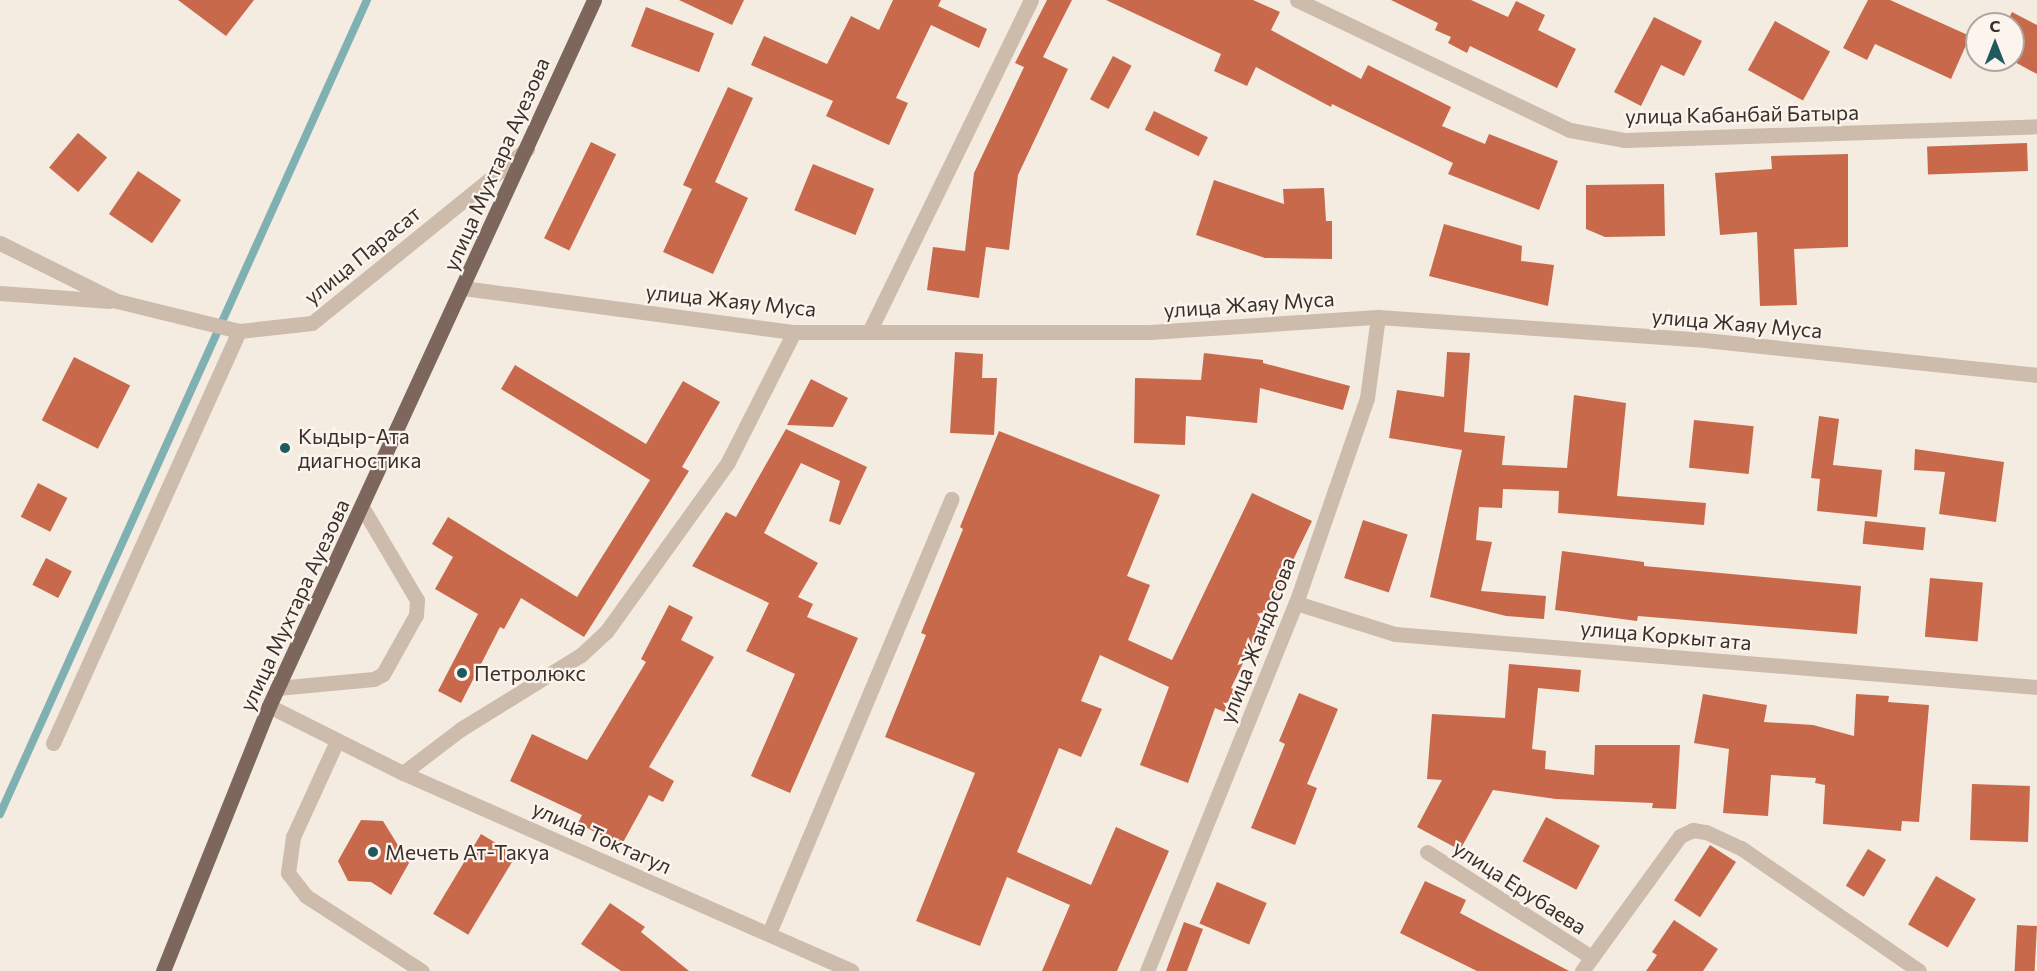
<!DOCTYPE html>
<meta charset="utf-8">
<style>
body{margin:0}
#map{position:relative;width:2037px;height:971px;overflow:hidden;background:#f4ebe1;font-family:Commissioner,sans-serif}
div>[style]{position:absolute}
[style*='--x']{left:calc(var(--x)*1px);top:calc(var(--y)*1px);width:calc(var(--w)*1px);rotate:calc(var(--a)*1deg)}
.stream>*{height:8px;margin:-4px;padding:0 4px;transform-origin:4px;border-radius:4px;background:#7fb0b2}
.building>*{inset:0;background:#c8694b;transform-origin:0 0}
.minor>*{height:15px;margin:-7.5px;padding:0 7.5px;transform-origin:7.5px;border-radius:7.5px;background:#cdbbac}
.major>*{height:15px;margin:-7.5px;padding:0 7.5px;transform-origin:7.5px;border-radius:7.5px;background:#7d675c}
.dots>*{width:16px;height:16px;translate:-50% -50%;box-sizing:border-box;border:3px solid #fbf5ee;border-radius:50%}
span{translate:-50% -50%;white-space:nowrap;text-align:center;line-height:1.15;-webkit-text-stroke:4.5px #fbf5ee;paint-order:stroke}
.street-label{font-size:21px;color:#3b302b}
.poi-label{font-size:21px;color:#3b302b}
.left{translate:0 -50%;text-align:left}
.north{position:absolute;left:1965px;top:12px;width:60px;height:60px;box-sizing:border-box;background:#fbf5ee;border:2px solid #aea6a0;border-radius:50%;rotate:0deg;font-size:16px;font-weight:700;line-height:24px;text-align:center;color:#3b302b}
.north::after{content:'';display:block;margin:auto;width:21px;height:27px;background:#1f5a5e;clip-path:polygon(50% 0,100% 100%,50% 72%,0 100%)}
</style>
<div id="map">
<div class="stream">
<i style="--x:0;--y:814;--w:893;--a:-65.73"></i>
</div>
<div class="building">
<i style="clip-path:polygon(178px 0,254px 0,226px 36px)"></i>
<i style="clip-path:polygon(679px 0,744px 0,732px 25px)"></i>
<i style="clip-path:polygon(893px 0,941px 0,938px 6px,987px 29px,979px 48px,931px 25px,896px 98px,908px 103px,889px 145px,826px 116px,833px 101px,751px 65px,764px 36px,827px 64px,851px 16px,879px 30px)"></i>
<i style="clip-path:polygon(1047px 0,1072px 0,1043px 57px,1068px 69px,1018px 175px,1009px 250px,986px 247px,979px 298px,927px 290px,933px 247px,965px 251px,974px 173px,1024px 67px,1015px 63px)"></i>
<i style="clip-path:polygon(1106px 0,1253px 0,1280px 12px,1271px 30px,1361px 79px,1368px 65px,1451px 107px,1442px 126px,1485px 144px,1489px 134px,1558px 161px,1539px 210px,1448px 174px,1453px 163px,1332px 104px,1331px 107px,1256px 67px,1247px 86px,1214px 71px,1221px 54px)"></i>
<i style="clip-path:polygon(1391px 0,1471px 0,1508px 17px,1516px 1px,1545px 15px,1538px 30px,1576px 49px,1557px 88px,1470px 46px,1467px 53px,1448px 43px,1451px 37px,1435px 30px,1438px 23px)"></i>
<i style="clip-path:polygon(1868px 0,1890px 0,1970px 36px,1951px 79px,1875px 44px,1867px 60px,1843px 48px)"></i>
<i style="left:646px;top:7px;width:73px;height:42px;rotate:21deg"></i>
<i style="clip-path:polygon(2012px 12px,2037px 25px,2037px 74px,2011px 60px,2013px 24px,2006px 24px)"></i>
<i style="clip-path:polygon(1654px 17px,1702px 41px,1684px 76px,1661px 65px,1641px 106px,1614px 92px)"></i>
<i style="left:1775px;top:21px;width:63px;height:56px;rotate:29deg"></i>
<i style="left:1113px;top:56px;width:21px;height:49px;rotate:28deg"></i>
<i style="clip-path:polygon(728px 87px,753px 98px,715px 182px,748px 198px,713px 274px,663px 252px,692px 189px,683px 185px)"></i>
<i style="left:1154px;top:111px;width:60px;height:21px;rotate:26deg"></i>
<i style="left:78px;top:133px;width:38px;height:45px;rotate:40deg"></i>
<i style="left:591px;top:142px;width:28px;height:107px;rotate:26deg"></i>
<i style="left:2027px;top:143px;width:28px;height:100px;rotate:88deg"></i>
<i style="clip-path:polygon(1848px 154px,1848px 247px,1794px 249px,1797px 305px,1760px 306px,1757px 232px,1720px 235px,1715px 173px,1772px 169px,1771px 156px)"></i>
<i style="left:813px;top:164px;width:66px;height:50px;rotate:22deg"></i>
<i style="left:138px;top:171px;width:52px;height:52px;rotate:34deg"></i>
<i style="clip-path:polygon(1214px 180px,1284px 204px,1283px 189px,1324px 188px,1326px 221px,1332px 221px,1332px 259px,1265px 258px,1196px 235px)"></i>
<i style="clip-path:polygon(1664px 184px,1665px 236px,1605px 237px,1586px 229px,1586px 185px)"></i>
<i style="clip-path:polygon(1444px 224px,1522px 246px,1521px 261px,1554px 265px,1548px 306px,1429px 276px)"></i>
<i style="clip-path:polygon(955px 352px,983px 354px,982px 378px,997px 378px,994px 435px,950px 433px)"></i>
<i style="clip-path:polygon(1447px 352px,1470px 353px,1464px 432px,1505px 436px,1502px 465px,1567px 468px,1574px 395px,1626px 403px,1617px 496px,1706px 503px,1704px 525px,1558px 513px,1559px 491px,1503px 489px,1502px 508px,1479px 507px,1476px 540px,1492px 542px,1481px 591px,1546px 596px,1544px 619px,1506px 616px,1430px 597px,1462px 450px,1389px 438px,1397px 390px,1444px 397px)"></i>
<i style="clip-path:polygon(1204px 353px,1263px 360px,1263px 363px,1350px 386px,1343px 410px,1260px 388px,1257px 423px,1186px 416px,1185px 445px,1134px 443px,1135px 378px,1201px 380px)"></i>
<i style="left:74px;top:357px;width:63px;height:71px;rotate:27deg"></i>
<i style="clip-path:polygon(515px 365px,646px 444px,683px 381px,720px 402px,682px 467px,689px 471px,584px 637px,521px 598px,504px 629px,500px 627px,461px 703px,438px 691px,478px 614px,435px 589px,453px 557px,432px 544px,448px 517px,577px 597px,650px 480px,501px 389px)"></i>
<i style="clip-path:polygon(811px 379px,848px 398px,833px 427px,787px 425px)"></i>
<i style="clip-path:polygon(1819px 416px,1839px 419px,1833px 465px,1882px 470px,1877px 517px,1817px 511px,1820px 479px,1811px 478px)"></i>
<i style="left:1694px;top:420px;width:60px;height:48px;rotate:6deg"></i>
<i style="clip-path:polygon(786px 429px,867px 467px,840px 525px,829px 521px,840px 481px,801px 463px,764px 533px,818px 563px,798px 597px,813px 604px,807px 617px,858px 638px,790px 793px,751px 776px,795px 674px,746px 651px,769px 603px,692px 566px,726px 512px,736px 517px)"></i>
<i style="clip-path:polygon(999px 431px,1160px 495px,1127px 576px,1150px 585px,1128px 640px,1172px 660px,1252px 493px,1312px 521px,1231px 688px,1240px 692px,1229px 714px,1215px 708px,1188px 783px,1140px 765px,1169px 687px,1100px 655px,1081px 701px,1102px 709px,1081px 757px,1059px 748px,1017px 852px,1091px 885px,1116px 827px,1169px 851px,1117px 971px,1042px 971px,1070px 905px,1007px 877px,980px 946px,916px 921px,975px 773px,885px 737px,926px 635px,921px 633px,963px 529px,960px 527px)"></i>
<i style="clip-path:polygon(1915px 449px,2004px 462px,1996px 522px,1939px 514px,1945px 472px,1914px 470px)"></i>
<i style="left:38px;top:483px;width:33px;height:38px;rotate:27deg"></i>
<i style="left:1363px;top:520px;width:47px;height:61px;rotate:18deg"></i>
<i style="left:1865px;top:521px;width:61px;height:23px;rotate:6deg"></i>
<i style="clip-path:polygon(1562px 551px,1644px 562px,1644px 566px,1861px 586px,1857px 634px,1638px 616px,1637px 621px,1555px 610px)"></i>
<i style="left:46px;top:558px;width:29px;height:30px;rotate:27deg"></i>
<i style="left:1930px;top:578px;width:53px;height:59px;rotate:5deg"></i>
<i style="clip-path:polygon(669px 605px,693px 617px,681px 640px,714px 657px,649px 767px,674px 781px,663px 802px,649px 795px,621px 846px,578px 823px,582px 815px,510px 781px,532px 734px,587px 760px,646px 662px,641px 659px)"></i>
<i style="clip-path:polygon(1509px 664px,1581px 670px,1579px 692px,1538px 688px,1532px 749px,1546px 751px,1545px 769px,1594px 775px,1595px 745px,1680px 745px,1676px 809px,1652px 808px,1653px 803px,1556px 799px,1493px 790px,1460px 850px,1417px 827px,1442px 780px,1427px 779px,1432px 714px,1505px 718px)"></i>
<i style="clip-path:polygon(1299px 693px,1338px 709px,1307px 784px,1317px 788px,1295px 845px,1251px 828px,1285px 744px,1279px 741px)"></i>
<i style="clip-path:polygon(1703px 694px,1767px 705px,1764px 722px,1813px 725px,1854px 736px,1856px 694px,1889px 696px,1888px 702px,1929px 705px,1919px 822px,1902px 821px,1901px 831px,1823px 824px,1825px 785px,1815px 783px,1816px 778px,1771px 775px,1768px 816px,1723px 813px,1729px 749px,1694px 743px)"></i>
<i style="left:1972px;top:784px;width:58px;height:56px;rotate:2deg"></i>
<i style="left:1546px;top:817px;width:61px;height:50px;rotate:28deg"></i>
<i style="clip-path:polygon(361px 820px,383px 821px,409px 863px,391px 895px,371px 882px,348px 881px,338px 861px)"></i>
<i style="left:481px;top:834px;width:41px;height:93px;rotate:31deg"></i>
<i style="left:1710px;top:845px;width:31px;height:66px;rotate:33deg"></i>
<i style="left:1868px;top:849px;width:21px;height:43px;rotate:31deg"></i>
<i style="left:1936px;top:876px;width:46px;height:56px;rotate:30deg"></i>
<i style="clip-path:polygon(1425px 881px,1466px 900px,1460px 913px,1569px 971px,1477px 971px,1400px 933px)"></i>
<i style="left:1217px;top:882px;width:54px;height:45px;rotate:23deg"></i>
<i style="clip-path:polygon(610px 903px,645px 927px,641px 932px,689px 971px,621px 971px,581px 944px)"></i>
<i style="clip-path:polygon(1674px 920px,1718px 949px,1703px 971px,1646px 971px,1657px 955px,1652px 952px)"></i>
<i style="clip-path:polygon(1184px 922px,1203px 929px,1187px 971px,1166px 971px)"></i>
<i style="left:2017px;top:925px;width:20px;height:46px;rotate:3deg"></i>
</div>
<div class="minor">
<i style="--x:1297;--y:0;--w:302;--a:25.5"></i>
<i style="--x:1570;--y:130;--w:56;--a:10.3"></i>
<i style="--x:1625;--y:140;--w:412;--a:-1.9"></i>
<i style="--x:0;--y:243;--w:131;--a:26.4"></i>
<i style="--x:117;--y:301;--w:126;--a:13.8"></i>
<i style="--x:239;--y:331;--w:73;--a:-6.3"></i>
<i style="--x:312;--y:323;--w:277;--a:-39"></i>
<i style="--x:463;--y:288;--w:334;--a:7.6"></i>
<i style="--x:794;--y:332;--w:356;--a:0"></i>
<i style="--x:1150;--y:332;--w:228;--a:-3.8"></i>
<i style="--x:1378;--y:317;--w:318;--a:4"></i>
<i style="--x:1695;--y:339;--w:344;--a:6"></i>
<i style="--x:0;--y:293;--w:110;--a:4.2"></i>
<i style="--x:870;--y:330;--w:367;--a:-64"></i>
<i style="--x:1296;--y:603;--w:104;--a:17.4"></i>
<i style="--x:1395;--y:634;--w:644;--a:4.72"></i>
<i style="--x:277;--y:688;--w:97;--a:-5.3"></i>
<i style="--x:374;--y:679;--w:10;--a:-29"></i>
<i style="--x:383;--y:674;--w:68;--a:-60.8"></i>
<i style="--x:416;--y:615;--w:15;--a:-86"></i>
<i style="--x:417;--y:600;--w:108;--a:-120.6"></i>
<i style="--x:269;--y:706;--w:150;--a:26.6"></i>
<i style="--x:403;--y:773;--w:490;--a:23.8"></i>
<i style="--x:53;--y:743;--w:452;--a:-65.7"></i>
<i style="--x:336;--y:743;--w:103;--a:114.6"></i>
<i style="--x:293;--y:837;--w:36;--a:98"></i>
<i style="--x:288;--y:873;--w:29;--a:52"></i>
<i style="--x:306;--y:896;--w:138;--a:32.9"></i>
<i style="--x:403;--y:773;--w:73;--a:-37.2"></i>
<i style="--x:461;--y:729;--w:141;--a:-31.7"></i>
<i style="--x:581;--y:655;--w:34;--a:-43"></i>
<i style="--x:606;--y:632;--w:209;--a:-54.3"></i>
<i style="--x:728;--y:462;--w:146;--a:-63.1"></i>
<i style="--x:1427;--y:852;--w:195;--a:32.6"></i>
<i style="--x:769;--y:933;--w:471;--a:-67.2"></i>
<i style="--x:1147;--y:971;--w:397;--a:-68"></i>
<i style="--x:1296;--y:603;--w:217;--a:-70.9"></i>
<i style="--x:1367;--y:398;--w:82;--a:-82.3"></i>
<i style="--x:1582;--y:971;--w:167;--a:-54"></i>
<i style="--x:1680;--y:836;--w:14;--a:-25"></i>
<i style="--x:1693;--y:830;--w:13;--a:9"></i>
<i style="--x:1706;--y:832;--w:38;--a:25"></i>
<i style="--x:1741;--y:848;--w:216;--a:34.6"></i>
</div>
<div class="major">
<i style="--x:163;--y:971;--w:285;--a:-68.2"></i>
<i style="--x:269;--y:706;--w:777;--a:-65.28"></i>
</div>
<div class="dots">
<i style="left:285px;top:448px;background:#1f5a5e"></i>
<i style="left:462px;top:673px;background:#1f5a5e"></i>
<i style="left:373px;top:852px;background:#1f5a5e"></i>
</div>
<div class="street-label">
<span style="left:1742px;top:114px;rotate:-1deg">улица Кабанбай Батыра</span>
<span style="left:496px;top:164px;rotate:-66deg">улица Мухтара Ауезова</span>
<span style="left:362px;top:255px;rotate:-39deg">улица Парасат</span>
<span style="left:731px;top:300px;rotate:6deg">улица Жаяу Муса</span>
<span style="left:1249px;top:304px;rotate:-4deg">улица Жаяу Муса</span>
<span style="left:1737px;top:323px;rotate:5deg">улица Жаяу Муса</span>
<span style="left:294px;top:605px;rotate:-65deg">улица Мухтара Ауезова</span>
<span style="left:1666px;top:635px;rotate:5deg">улица Коркыт ата</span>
<span style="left:1257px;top:640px;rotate:-69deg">улица Жандосова</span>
<span style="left:602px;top:837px;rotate:24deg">улица Токтагул</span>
<span style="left:1520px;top:887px;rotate:33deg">улица Ерубаева</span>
</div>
<div class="poi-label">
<span class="left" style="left:298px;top:448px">Кыдыр-Ата<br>диагностика</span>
<span class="left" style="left:474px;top:673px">Петролюкс</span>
<span class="left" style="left:385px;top:852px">Мечеть Ат-Такуа</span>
</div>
<div class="north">С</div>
</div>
